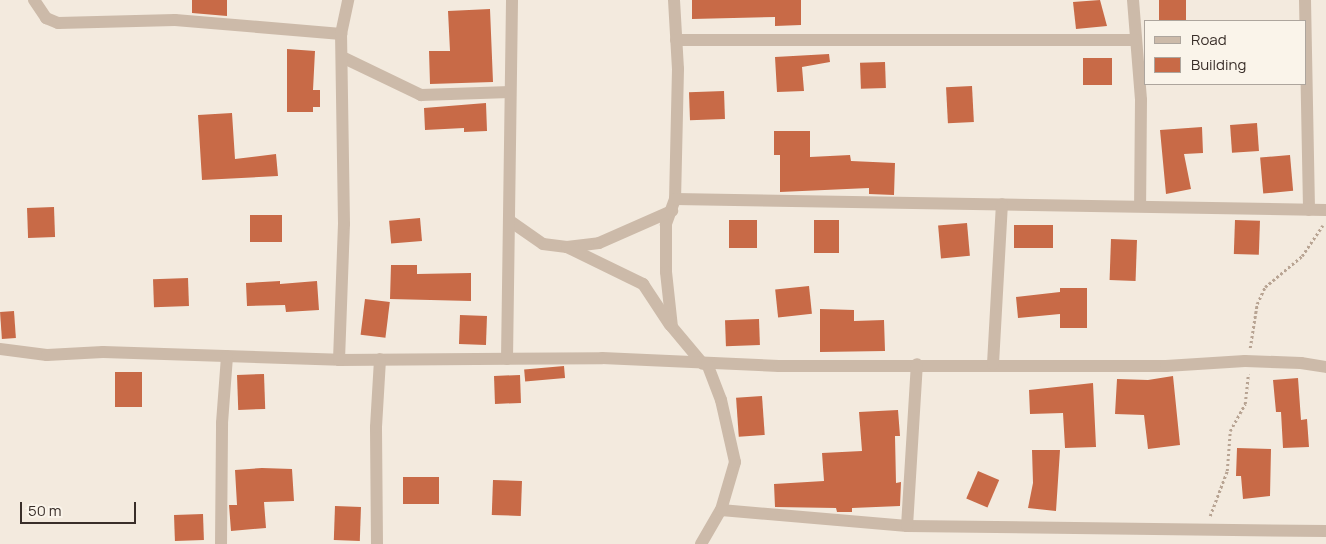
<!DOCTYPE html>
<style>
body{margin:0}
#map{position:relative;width:1326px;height:544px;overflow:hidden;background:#f3eade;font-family:Manrope,sans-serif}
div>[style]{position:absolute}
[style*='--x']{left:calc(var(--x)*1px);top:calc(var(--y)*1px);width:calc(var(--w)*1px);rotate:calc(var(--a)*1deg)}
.building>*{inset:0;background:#c86a47;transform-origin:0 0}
.path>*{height:2.5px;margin-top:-1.25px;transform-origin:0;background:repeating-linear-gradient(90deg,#b8a493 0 2.5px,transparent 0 5px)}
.street>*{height:12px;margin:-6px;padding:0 6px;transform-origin:6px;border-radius:6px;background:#ccbaa9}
span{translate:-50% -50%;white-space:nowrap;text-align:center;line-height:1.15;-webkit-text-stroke:4px #faf4ea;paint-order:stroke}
.legend{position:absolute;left:1144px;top:20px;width:162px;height:65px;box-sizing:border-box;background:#faf4ea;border:1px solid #ada59d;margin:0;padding:6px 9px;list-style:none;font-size:15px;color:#392e29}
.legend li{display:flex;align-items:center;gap:10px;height:25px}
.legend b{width:25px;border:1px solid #ada59d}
.scale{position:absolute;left:20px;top:502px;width:116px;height:22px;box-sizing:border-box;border:2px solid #392e29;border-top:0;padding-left:6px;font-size:15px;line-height:18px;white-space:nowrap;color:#392e29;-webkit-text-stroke:4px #faf4ea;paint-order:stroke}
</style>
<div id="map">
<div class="building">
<i style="clip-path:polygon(192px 0,227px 0,227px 16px,192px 13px)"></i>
<i style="clip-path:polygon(692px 0,801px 0,801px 25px,775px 26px,775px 17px,692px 19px)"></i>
<i style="clip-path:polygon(1100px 0,1107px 26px,1076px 29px,1073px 2px)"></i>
<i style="left:1159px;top:0;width:27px;height:21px"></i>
<i style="clip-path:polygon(490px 9px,493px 82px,430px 84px,429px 51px,450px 51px,448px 11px)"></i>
<i style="clip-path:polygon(287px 49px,315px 51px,313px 90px,320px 90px,320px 107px,313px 107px,313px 112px,287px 112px)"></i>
<i style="clip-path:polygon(829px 54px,830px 62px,802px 67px,804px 91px,777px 92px,775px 57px)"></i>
<i style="left:1083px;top:58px;width:29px;height:27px"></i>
<i style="left:885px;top:62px;width:26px;height:25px;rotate:88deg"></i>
<i style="left:972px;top:86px;width:36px;height:26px;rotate:87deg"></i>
<i style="left:724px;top:91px;width:28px;height:35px;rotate:88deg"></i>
<i style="clip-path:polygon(486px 103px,487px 131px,464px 132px,464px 128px,425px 130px,424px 108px)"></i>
<i style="clip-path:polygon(232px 113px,235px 159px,276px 154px,278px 176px,202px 180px,198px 115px)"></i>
<i style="left:1257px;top:123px;width:28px;height:27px;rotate:86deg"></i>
<i style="clip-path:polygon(1202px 127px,1203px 153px,1184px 154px,1191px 189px,1166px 194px,1160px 130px)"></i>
<i style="clip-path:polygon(774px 131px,810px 131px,810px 157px,850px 155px,851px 161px,895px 163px,894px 195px,869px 194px,869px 188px,780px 192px,780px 155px,774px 155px)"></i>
<i style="left:1290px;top:155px;width:36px;height:30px;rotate:85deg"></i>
<i style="left:54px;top:207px;width:30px;height:27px;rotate:88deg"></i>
<i style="left:282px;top:215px;width:27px;height:32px;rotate:90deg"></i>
<i style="left:420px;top:218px;width:23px;height:31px;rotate:85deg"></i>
<i style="left:757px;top:220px;width:28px;height:28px;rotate:90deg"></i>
<i style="left:814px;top:220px;width:25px;height:33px"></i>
<i style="left:1235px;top:220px;width:25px;height:34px;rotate:2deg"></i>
<i style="left:967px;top:223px;width:33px;height:29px;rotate:85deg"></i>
<i style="left:1053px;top:225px;width:23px;height:39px;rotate:90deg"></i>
<i style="left:1111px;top:239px;width:26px;height:41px;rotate:2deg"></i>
<i style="clip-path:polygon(391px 265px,417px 265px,417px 274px,471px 273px,471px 301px,390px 299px)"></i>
<i style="left:188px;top:278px;width:28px;height:35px;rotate:88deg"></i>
<i style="clip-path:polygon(280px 281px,280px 284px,317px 281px,319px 310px,286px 312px,285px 305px,247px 306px,246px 283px)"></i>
<i style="left:809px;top:286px;width:28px;height:34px;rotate:84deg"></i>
<i style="clip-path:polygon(1060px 288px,1087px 288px,1087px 328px,1060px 328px,1060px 314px,1018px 318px,1016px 297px,1060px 292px)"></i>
<i style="left:365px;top:299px;width:25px;height:36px;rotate:7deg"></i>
<i style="clip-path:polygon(820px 309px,854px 310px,854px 321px,884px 320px,885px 351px,820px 352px)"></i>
<i style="left:14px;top:311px;width:27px;height:14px;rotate:86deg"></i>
<i style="left:460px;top:315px;width:27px;height:29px;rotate:2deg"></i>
<i style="left:759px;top:319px;width:26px;height:34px;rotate:88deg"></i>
<i style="left:564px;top:366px;width:12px;height:40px;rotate:85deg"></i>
<i style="left:115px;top:372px;width:27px;height:35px"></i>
<i style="left:264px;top:374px;width:35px;height:27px;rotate:88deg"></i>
<i style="left:520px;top:375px;width:28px;height:26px;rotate:88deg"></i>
<i style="clip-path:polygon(1173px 376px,1180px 445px,1148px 449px,1144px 415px,1115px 414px,1117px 379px,1148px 380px)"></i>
<i style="clip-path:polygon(1298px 378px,1301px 420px,1307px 419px,1309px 447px,1283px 448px,1281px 412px,1276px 412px,1273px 380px)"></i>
<i style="clip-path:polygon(1093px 383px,1096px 447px,1065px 448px,1063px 413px,1030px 414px,1029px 390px)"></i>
<i style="left:762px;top:396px;width:39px;height:26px;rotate:86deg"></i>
<i style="clip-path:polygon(898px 410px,900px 436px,895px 436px,896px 483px,901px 482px,900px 506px,852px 508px,852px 512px,837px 512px,836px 508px,775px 507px,774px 484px,824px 481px,822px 453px,862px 451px,859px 412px)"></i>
<i style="clip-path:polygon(1237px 448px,1271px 449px,1270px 496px,1243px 499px,1241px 476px,1236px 476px)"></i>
<i style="clip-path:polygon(1032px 450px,1060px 450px,1056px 511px,1028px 508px,1033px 483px)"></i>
<i style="clip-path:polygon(262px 468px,292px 469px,294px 501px,264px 502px,266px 528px,231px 531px,229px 505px,237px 505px,235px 470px)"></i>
<i style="left:978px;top:471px;width:23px;height:30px;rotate:23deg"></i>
<i style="left:439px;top:477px;width:27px;height:36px;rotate:90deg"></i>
<i style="left:493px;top:480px;width:29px;height:35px;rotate:2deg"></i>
<i style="left:335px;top:506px;width:26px;height:34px;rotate:2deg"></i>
<i style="left:203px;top:514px;width:26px;height:29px;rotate:88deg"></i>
</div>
<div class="path">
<i style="--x:1250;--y:348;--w:45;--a:-81"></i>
<i style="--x:1257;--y:304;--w:19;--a:-65"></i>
<i style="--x:1265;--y:287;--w:48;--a:-40"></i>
<i style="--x:1302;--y:256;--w:37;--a:-56"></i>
<i style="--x:1210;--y:516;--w:48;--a:-69.3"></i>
<i style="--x:1227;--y:471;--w:40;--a:-85.7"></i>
<i style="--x:1230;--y:431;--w:31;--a:-61"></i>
<i style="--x:1245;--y:404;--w:30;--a:-84"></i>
</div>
<div class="street">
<i style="--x:34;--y:0;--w:22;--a:56"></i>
<i style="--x:46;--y:18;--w:13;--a:23"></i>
<i style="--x:58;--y:23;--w:117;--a:-1.5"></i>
<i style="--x:175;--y:20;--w:167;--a:4.8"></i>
<i style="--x:674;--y:0;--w:69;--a:86.7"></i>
<i style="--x:678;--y:69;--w:130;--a:91.3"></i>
<i style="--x:675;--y:199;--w:27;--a:110"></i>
<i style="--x:666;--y:224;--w:48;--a:90"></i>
<i style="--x:666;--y:272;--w:55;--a:83.8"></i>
<i style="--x:672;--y:327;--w:48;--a:50"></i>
<i style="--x:1133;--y:0;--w:100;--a:85.4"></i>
<i style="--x:1141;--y:100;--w:106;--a:90.5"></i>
<i style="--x:1305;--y:0;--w:210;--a:88.9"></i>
<i style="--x:676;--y:40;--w:460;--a:0"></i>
<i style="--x:342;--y:57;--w:88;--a:25.7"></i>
<i style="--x:421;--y:95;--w:89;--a:-1.9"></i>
<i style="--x:675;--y:199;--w:651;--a:0.97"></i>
<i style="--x:510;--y:221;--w:40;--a:34.9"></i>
<i style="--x:543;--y:244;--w:24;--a:7"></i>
<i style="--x:567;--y:247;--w:32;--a:-7"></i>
<i style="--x:599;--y:243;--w:80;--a:-23.7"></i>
<i style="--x:567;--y:247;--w:85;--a:26"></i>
<i style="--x:643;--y:284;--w:49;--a:56.6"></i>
<i style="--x:0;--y:349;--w:47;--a:7.3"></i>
<i style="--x:47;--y:355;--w:56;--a:-3.1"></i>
<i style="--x:103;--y:352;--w:236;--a:1.9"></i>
<i style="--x:339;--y:360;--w:263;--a:-0.4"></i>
<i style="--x:602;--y:358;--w:177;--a:2.6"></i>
<i style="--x:779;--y:366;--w:387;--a:0"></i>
<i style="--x:1166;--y:366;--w:79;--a:-3.6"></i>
<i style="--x:1245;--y:361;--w:56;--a:2"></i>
<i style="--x:1301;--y:363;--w:25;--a:9"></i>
<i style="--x:507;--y:359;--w:359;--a:-89.2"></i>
<i style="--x:339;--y:360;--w:136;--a:-87.9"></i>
<i style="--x:344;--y:224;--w:190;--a:-90.9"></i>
<i style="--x:341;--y:34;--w:35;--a:-78"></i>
<i style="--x:993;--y:364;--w:160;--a:-86.8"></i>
<i style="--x:721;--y:510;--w:187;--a:4.9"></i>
<i style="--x:907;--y:526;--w:419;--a:0.7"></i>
<i style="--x:907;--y:526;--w:162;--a:-86.5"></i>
<i style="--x:221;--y:544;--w:121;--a:-89.5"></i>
<i style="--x:222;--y:423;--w:67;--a:-85.7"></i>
<i style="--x:377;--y:544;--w:117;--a:-90.5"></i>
<i style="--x:376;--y:427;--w:68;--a:-86.6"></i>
<i style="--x:701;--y:544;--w:39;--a:-60"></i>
<i style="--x:721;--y:510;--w:50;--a:-73.7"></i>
<i style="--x:735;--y:462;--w:64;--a:-102.7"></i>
<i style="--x:721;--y:400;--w:39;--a:-111"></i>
</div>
<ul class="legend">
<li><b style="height:6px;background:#ccbaa9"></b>Road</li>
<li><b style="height:14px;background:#c86a47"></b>Building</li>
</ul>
<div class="scale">50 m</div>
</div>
